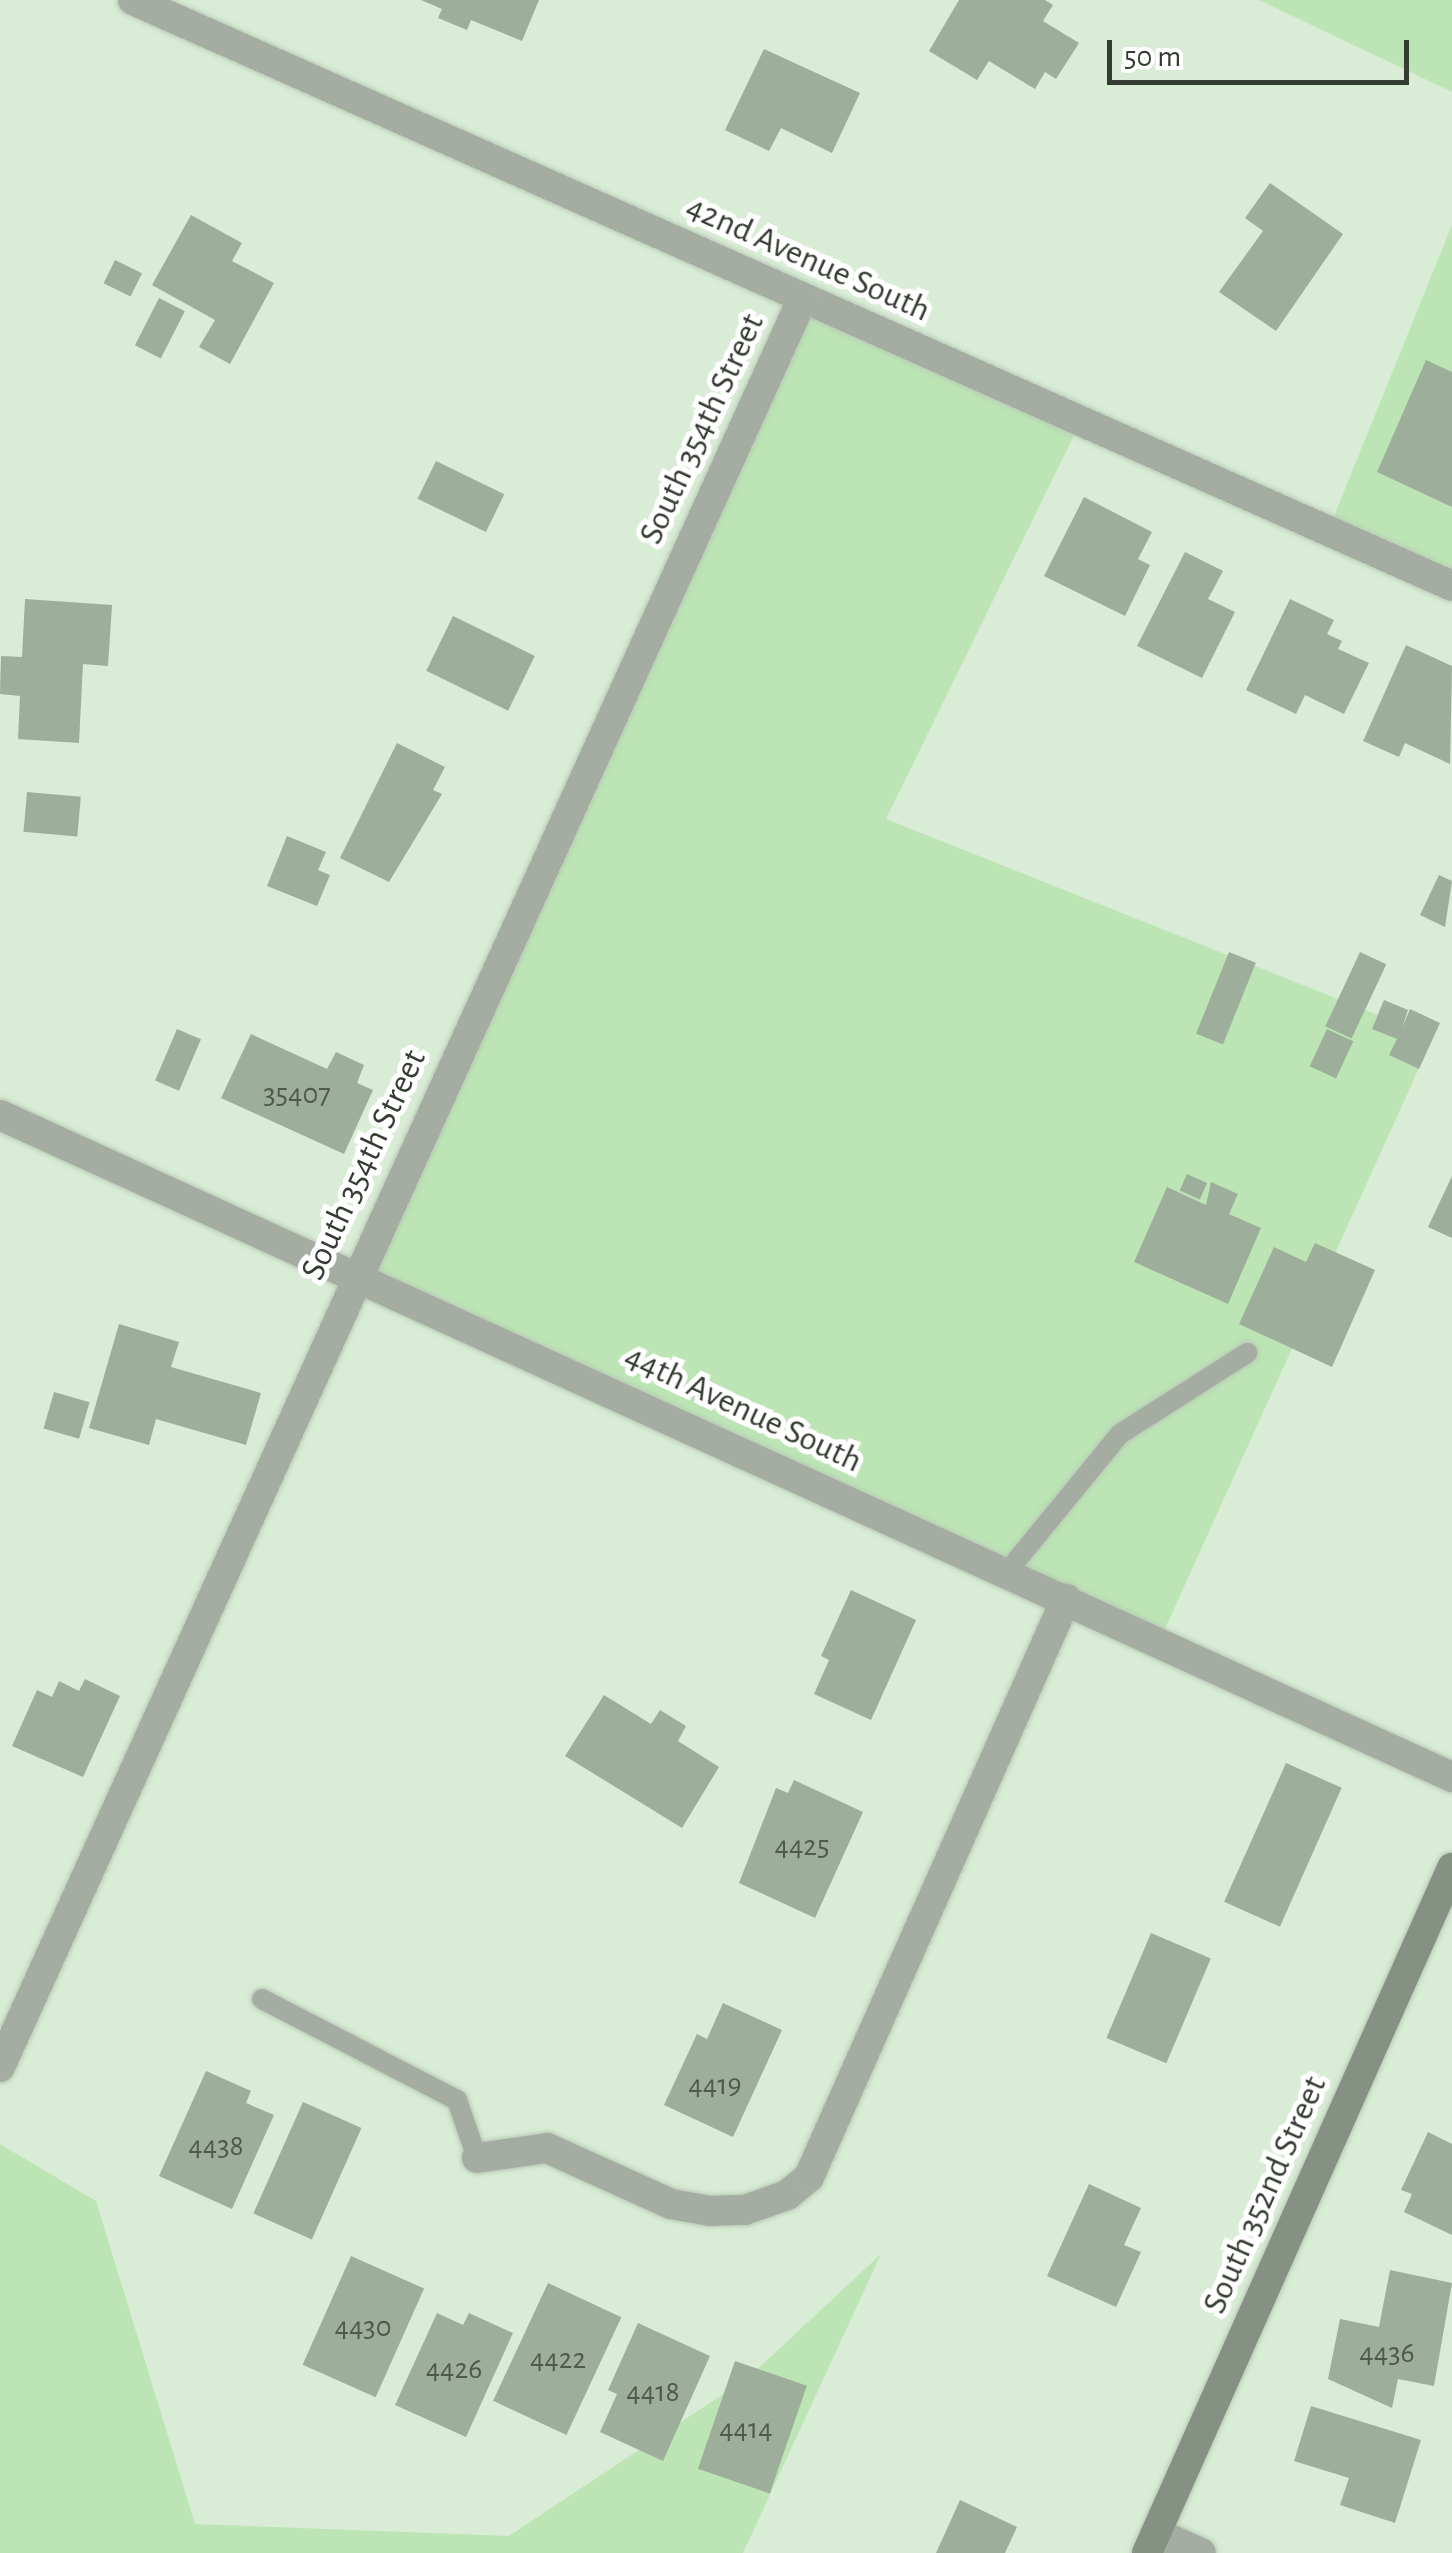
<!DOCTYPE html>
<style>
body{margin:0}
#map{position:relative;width:1452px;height:2553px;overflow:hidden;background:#d9ecd6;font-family:"Alegreya Sans",sans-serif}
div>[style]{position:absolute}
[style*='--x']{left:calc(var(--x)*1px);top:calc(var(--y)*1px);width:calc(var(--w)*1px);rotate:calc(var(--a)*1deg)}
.green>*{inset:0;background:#bce4b5}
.building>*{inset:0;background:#9daf9a;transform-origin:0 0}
.roads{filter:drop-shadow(0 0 2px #b8c9b5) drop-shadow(0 0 2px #b8c9b5)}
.lane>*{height:20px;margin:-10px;padding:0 10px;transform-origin:10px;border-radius:10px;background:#a5ada3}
.street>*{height:30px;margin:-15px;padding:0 15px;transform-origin:15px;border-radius:15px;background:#a5ada3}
.secondary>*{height:30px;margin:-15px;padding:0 15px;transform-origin:15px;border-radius:15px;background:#859183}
span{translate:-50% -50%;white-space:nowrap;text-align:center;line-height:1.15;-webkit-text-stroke:10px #fff;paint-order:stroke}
.number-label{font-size:30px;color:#4f594d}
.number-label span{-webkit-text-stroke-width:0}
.street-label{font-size:35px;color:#353c33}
.scale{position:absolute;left:1107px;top:40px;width:302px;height:45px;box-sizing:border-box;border:5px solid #353c33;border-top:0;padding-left:12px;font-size:30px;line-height:35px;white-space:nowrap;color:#353c33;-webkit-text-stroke:8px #fff;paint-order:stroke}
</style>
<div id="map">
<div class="green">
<i style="clip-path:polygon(1259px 0,1452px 0,1452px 92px)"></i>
<i style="clip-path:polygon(1452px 225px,1452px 594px,1328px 531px)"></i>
<i style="clip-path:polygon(803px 298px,1081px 421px,886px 819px,1433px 1037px,1159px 1642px,356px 1272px)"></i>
<i style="clip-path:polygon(0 2144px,96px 2201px,195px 2524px,509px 2536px,749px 2377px,881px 2254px,743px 2553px,0 2553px)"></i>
</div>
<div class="building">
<i style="clip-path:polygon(421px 0,539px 0,522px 41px,471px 20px,467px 30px,438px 18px,442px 9px)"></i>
<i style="clip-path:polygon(959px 0,1045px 0,1053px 5px,1043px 21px,1079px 43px,1056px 79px,1045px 72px,1035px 89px,989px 61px,977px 80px,929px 51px)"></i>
<i style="clip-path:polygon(764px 49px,860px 93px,832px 153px,781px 128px,769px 151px,725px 130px)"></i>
<i style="clip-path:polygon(1270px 183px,1343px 234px,1276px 331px,1219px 292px,1263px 231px,1245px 218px)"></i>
<i style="clip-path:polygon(191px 215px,242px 243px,232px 261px,274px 283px,230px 364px,199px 347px,215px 320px,152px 285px)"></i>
<i style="left:115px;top:260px;width:30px;height:26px;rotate:26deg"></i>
<i style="left:159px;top:298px;width:29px;height:53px;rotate:27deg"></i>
<i style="clip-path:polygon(1426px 360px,1452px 372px,1452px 507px,1377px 472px)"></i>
<i style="left:436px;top:461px;width:76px;height:42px;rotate:26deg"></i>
<i style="clip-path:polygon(1084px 497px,1152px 532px,1138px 559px,1150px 565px,1125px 616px,1044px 576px)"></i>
<i style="clip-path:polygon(1185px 552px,1223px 571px,1208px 599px,1235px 612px,1202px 678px,1137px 646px)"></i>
<i style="clip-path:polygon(25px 599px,112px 605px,108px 666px,83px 664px,79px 743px,18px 739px,20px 696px,0 694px,1px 656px,22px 657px)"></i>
<i style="clip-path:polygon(1290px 599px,1334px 620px,1327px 634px,1342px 641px,1338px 649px,1369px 663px,1344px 714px,1305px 695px,1296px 714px,1246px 690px)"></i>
<i style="left:453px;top:616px;width:91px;height:61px;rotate:26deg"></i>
<i style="clip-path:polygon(1406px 645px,1452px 666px,1450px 764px,1405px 743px,1399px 757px,1363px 741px)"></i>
<i style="clip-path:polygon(397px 743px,445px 767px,433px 790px,442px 794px,389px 882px,340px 858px)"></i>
<i style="left:27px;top:792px;width:54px;height:40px;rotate:5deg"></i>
<i style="clip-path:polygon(287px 836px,326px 852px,318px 870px,330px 875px,317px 906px,267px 886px)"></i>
<i style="clip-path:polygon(1439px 875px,1452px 881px,1445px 927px,1420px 915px)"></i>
<i style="left:1229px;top:952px;width:29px;height:88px;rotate:22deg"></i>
<i style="left:1360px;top:952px;width:29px;height:82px;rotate:25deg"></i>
<i style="clip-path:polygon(1384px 1000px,1408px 1010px,1402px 1028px,1410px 1009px,1440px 1023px,1419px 1069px,1389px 1055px,1397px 1039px,1372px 1029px)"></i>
<i style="left:177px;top:1029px;width:26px;height:56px;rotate:23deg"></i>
<i style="left:1327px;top:1029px;width:29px;height:41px;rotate:25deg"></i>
<i style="clip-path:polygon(251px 1034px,327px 1069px,336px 1052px,364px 1065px,357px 1083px,373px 1090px,344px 1154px,221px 1098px)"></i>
<i style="left:1187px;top:1174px;width:22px;height:18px;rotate:24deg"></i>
<i style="clip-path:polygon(1452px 1176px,1452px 1238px,1428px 1227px)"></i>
<i style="clip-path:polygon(1211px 1182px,1238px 1194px,1229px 1214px,1261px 1228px,1228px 1304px,1134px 1262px,1167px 1187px,1206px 1205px)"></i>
<i style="clip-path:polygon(1315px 1243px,1375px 1270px,1332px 1367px,1239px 1324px,1274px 1247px,1306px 1262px)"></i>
<i style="clip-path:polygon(119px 1324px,179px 1342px,171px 1367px,261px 1393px,246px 1445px,156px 1419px,149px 1445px,89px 1428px)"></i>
<i style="left:54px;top:1392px;width:37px;height:38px;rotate:16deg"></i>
<i style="clip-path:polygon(851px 1590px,916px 1620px,871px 1720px,814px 1694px,829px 1660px,821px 1656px)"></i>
<i style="clip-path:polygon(85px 1679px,120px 1696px,83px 1777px,12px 1746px,37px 1690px,52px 1697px,59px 1681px,79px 1691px)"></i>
<i style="clip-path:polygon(604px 1695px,651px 1724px,660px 1710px,686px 1726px,678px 1741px,719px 1767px,682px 1828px,565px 1756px)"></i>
<i style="left:1286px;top:1763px;width:61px;height:152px;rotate:24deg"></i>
<i style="clip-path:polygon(794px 1780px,863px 1812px,815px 1918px,739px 1883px,776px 1788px,788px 1793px)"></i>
<i style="left:1151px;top:1933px;width:65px;height:114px;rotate:23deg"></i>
<i style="clip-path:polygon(723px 2003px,782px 2030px,733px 2137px,664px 2105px,697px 2034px,707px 2039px)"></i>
<i style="clip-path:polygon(206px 2071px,251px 2091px,246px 2103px,274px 2115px,232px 2209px,159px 2176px)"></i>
<i style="left:303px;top:2102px;width:64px;height:122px;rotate:24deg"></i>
<i style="clip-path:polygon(1428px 2132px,1452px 2144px,1452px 2235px,1404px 2212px,1412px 2194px,1401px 2190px)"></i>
<i style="clip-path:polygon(1089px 2184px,1141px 2208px,1124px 2245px,1141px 2252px,1116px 2307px,1047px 2276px)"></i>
<i style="left:351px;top:2256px;width:80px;height:119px;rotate:24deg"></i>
<i style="clip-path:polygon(1390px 2270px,1452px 2283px,1434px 2386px,1398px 2379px,1392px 2408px,1328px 2379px,1340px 2319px,1379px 2327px)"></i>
<i style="left:548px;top:2283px;width:81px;height:130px;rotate:25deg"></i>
<i style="clip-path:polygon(437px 2313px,463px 2325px,469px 2313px,513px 2333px,466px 2437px,395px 2405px)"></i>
<i style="clip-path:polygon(638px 2323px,710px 2356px,663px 2461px,600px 2432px,617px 2394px,608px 2390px)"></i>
<i style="left:735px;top:2361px;width:76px;height:114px;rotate:19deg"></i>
<i style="clip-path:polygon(1311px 2406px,1421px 2440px,1395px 2523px,1340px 2505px,1349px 2478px,1294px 2461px)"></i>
<i style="clip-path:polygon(960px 2500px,1017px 2527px,1005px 2553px,936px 2553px)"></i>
</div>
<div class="roads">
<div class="lane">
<i style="--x:1007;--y:1572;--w:178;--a:-50.7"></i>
<i style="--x:1120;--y:1434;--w:151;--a:-32.5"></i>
<i style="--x:262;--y:1999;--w:220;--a:27.4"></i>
<i style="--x:457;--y:2100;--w:61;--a:71"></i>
</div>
<div class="street">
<i style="--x:133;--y:0;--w:1443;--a:23.95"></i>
<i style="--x:0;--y:1115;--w:1596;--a:24.51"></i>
<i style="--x:0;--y:2067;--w:1943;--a:-65.59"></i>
<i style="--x:477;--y:2158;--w:71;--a:-8.1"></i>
<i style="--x:547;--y:2148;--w:136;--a:24.3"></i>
<i style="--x:671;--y:2204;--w:40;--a:10"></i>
<i style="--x:710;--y:2211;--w:35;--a:-2"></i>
<i style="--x:745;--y:2210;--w:45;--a:-19.7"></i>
<i style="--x:787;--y:2195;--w:28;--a:-39"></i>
<i style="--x:809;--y:2177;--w:633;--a:-66.03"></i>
<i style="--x:1156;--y:2533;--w:49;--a:24"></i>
</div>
<div class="secondary">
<i style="--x:1147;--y:2553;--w:750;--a:-66"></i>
</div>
</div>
<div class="number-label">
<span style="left:297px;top:1094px">35407</span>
<span style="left:802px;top:1846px">4425</span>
<span style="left:715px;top:2085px">4419</span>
<span style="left:216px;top:2146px">4438</span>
<span style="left:363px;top:2327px">4430</span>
<span style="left:1387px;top:2353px">4436</span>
<span style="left:558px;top:2359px">4422</span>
<span style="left:454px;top:2369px">4426</span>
<span style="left:653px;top:2392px">4418</span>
<span style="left:746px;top:2429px">4414</span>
</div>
<div class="street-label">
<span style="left:808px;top:259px;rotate:24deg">42nd Avenue South</span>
<span style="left:702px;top:429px;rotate:-65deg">South 354th Street</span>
<span style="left:364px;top:1165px;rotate:-65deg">South 354th Street</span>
<span style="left:743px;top:1409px;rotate:25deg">44th Avenue South</span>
<span style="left:1265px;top:2195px;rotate:-66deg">South 352nd Street</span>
</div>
<div class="scale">50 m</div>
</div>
